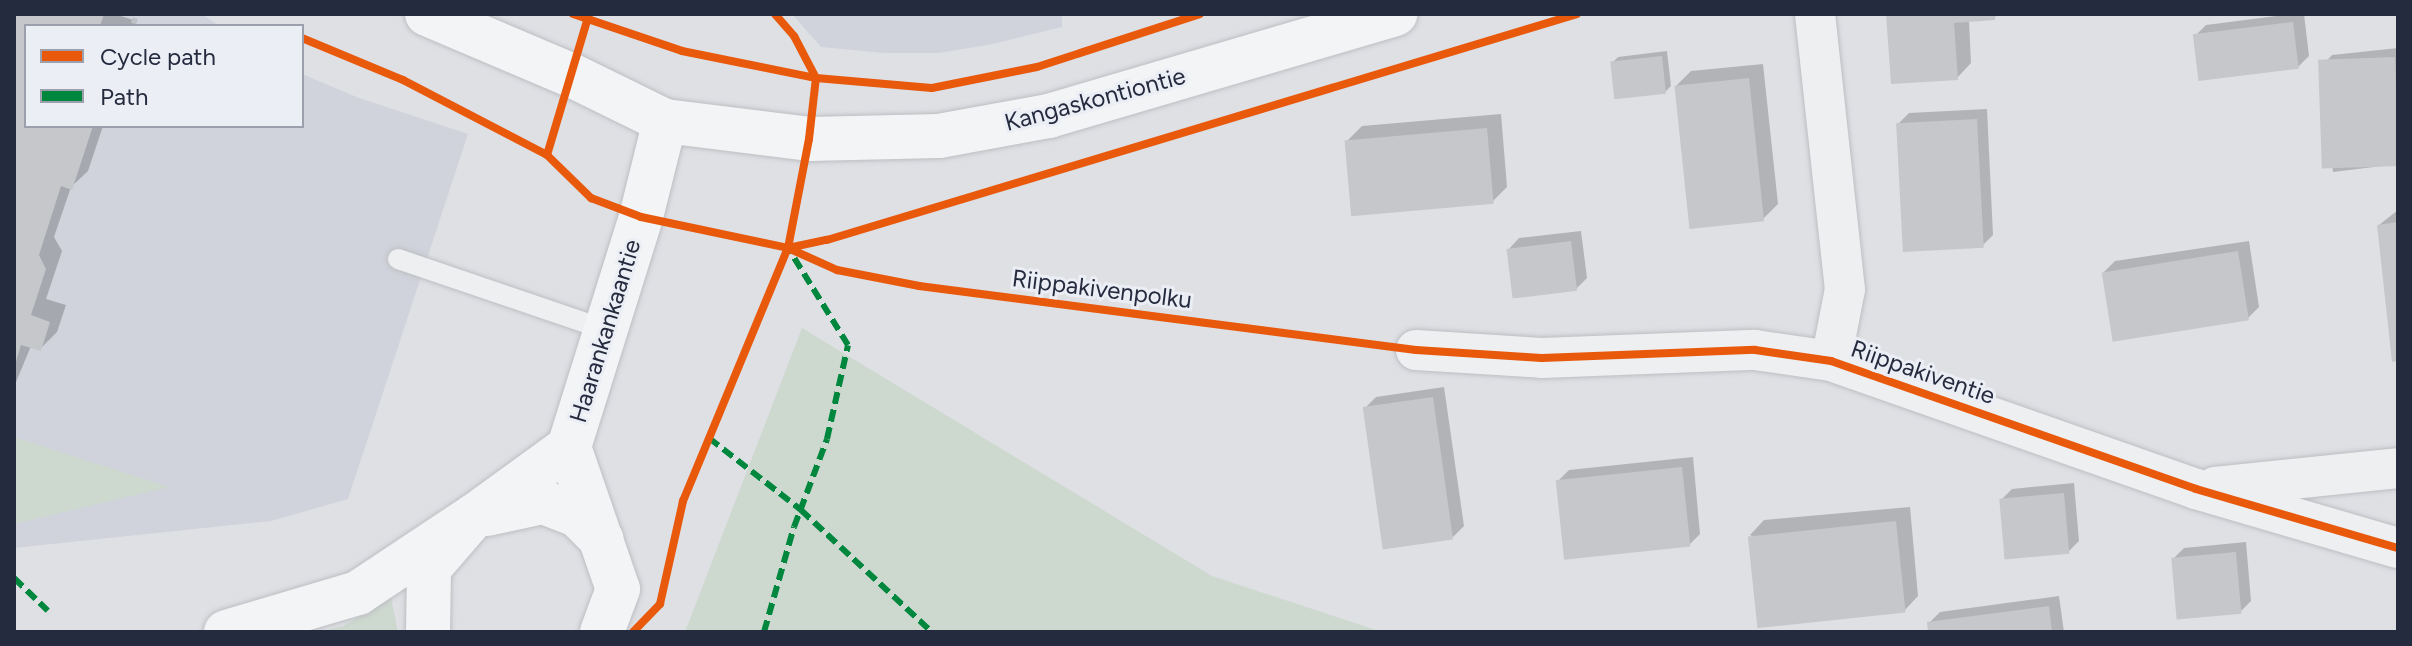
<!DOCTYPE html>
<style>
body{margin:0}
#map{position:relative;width:2412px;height:646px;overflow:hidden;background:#dfe0e4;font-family:Figtree,sans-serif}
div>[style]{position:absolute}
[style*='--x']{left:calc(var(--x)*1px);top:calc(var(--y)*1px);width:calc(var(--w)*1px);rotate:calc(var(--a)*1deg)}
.built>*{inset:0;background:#d0d3db}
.green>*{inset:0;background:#cdd8cf}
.shadow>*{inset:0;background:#0003}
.building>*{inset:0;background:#c5c7cb;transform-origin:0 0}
.path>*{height:5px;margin-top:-2.5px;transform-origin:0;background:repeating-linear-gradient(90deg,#c0c1c6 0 6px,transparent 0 12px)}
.roads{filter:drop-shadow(0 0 2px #bdbec2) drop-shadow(0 0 2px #bdbec2)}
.lane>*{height:20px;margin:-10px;padding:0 10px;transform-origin:10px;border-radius:10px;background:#eeeff1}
.street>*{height:40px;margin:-20px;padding:0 20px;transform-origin:20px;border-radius:20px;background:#eeeff1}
.secondary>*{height:44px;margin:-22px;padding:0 22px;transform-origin:22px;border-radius:22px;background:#f3f4f5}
.highway>*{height:44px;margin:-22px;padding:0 22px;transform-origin:22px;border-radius:22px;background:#f3f4f5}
.quiet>*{height:6px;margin-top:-3px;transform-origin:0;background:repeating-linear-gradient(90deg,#00873e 0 12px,transparent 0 18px)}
.cycleway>*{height:8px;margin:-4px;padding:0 4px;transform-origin:4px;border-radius:4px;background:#e8590c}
span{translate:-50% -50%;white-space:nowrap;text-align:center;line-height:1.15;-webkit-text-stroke:6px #eceef5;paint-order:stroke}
.street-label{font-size:24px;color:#252b3e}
.frame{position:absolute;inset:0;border:16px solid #252b3e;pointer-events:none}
.legend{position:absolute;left:24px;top:24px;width:280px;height:104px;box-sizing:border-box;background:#eceef5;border:2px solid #9ca0ac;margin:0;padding:10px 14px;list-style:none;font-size:24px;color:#252b3e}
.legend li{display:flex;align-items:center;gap:16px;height:40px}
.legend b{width:40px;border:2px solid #9ca0ac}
</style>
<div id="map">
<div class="built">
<i style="clip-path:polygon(14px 14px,202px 14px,219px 26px,26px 26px,26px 126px,302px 126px,302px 74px,359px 98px,468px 134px,348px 499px,271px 521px,14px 548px)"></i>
<i style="clip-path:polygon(792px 14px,1062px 14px,1062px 27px,993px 44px,939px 53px,884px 53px,821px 47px)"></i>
</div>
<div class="green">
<i style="clip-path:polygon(802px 328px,1212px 576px,1382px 632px,685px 632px)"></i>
<i style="clip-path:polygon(14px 437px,169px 487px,14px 524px)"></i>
<i style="clip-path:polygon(391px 598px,398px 632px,320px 632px,343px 626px)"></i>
</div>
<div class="shadow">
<i style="clip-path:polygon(14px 14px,114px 14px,137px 21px,135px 26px,26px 26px,26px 126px,103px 126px,88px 171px,71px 187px,54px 237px,62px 251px,46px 299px,66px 305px,57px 332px,40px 349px,31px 346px,14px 387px)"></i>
<i style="clip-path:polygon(1888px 14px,1998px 14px,1994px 18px,1969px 20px,1971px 63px,1957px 78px)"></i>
<i style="clip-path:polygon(2291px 14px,2304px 14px,2309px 56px,2298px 67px,2195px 36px,2206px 25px)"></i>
<i style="clip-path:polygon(2398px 48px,2398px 164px,2333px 172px,2321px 67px,2332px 55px)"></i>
<i style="clip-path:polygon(1667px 51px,1671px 86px,1665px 92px,1612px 63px,1618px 57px)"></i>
<i style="clip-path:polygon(1763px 64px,1778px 204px,1763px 219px,1676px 86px,1691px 71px)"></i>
<i style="clip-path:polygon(1987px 109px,1993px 235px,1982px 246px,1898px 124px,1909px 113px)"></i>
<i style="clip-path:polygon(1501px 114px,1507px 187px,1492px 202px,1347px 141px,1362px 126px)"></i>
<i style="clip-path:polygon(2398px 210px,2398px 359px,2379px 225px)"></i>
<i style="clip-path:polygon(1581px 231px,1587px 278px,1576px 289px,1508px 250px,1519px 238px)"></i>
<i style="clip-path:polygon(2249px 241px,2259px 307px,2248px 318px,2104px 272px,2115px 261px)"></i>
<i style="clip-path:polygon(1444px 387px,1464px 526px,1453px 537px,1365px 408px,1376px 397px)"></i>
<i style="clip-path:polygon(1693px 457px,1700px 534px,1689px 545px,1558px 481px,1569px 470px)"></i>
<i style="clip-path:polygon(2074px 483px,2079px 541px,2068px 552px,2001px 500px,2012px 489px)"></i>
<i style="clip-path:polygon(1910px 507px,1918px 596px,1904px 611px,1750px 535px,1764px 520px)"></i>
<i style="clip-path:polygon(2246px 542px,2251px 601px,2240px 612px,2173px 559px,2184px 548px)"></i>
<i style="clip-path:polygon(2059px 596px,2064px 632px,1930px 632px,1929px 623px,1940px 612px)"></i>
</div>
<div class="building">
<i style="clip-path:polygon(14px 14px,104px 14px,100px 26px,26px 26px,26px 126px,93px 126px,72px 190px,61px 186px,39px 255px,46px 269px,31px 315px,50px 322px,41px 351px,21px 345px,15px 365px)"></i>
<i style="clip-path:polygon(1886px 14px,1995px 14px,1995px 20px,1954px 23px,1958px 80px,1891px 84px)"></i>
<i style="left:2293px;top:22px;width:47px;height:101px;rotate:83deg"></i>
<i style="left:1662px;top:56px;width:38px;height:52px;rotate:84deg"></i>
<i style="left:2395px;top:57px;width:109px;height:77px;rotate:88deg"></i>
<i style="left:1749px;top:78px;width:144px;height:75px;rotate:84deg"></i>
<i style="left:1977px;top:119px;width:129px;height:81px;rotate:87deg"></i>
<i style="left:1487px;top:128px;width:76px;height:143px;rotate:85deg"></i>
<i style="clip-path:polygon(2398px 222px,2398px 361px,2392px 362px,2377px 225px)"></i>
<i style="left:1571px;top:241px;width:50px;height:65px;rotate:83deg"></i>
<i style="left:2238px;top:251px;width:70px;height:138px;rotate:81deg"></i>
<i style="left:1433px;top:397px;width:144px;height:71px;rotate:82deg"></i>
<i style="left:1682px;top:467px;width:80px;height:127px;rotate:84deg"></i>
<i style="left:2064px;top:493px;width:61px;height:65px;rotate:85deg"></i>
<i style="left:1896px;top:521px;width:92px;height:149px;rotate:84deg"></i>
<i style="left:2236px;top:552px;width:62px;height:65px;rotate:85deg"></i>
<i style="clip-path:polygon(2049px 606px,2052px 632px,1928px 632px,1927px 622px)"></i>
</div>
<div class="path">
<i style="--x:133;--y:23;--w:10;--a:-66"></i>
</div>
<div class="roads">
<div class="lane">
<i style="--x:398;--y:259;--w:220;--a:18.8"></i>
</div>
<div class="street">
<i style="--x:1815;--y:14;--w:277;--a:83.8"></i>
<i style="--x:1845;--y:289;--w:73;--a:101"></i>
<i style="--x:1416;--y:350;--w:126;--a:3.6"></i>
<i style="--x:1542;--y:358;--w:213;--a:-2.2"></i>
<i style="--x:1755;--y:350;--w:77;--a:8.2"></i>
<i style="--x:1831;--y:361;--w:387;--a:19.3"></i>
<i style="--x:2196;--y:489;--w:210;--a:16.3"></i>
<i style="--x:2215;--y:487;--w:184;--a:-5.9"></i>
</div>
<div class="secondary">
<i style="--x:427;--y:14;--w:156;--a:23"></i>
<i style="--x:571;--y:75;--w:105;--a:26.1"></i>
<i style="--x:665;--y:121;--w:145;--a:7.1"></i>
<i style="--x:809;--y:139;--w:130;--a:-1.3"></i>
<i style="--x:939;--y:136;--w:112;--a:-10.3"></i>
<i style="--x:1049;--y:116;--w:361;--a:-16.4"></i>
<i style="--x:569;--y:447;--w:150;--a:71"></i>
<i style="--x:618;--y:589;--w:46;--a:110.4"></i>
<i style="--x:487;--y:514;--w:57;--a:-12.1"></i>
<i style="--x:543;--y:502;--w:36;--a:21"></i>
<i style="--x:577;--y:515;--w:35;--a:45"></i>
<i style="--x:428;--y:632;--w:64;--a:-89.1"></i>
<i style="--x:429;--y:568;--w:69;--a:-49.1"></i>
<i style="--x:474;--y:516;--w:117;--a:-36"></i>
<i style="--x:569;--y:447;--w:241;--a:-72.6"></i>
<i style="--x:641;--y:217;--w:99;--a:-76"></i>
</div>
<div class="highway">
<i style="--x:226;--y:632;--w:138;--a:-16.5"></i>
<i style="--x:358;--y:593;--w:139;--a:-33.6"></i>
</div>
</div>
<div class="quiet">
<i style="--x:709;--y:438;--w:117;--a:38"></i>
<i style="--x:801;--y:510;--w:179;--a:43"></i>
<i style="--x:14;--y:578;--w:47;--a:44.1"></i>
<i style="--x:764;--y:632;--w:109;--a:-74.1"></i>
<i style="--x:794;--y:527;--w:94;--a:-69.4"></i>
<i style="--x:827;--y:439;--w:96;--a:-77.4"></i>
<i style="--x:848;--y:345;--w:110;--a:-121.7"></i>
</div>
<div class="cycleway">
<i style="--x:573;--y:14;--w:115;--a:18.7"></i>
<i style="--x:682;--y:51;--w:137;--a:11.4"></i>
<i style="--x:816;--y:78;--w:116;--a:4.9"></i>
<i style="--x:932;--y:88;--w:107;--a:-11.3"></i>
<i style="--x:1037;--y:67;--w:171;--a:-18"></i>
<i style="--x:302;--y:38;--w:109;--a:22.6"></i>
<i style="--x:403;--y:80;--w:162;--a:27.5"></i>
<i style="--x:547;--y:155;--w:62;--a:44.3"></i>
<i style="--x:591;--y:198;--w:53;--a:20.8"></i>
<i style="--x:641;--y:217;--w:150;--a:11.9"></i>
<i style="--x:788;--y:248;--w:40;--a:-12"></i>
<i style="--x:827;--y:240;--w:783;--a:-16.77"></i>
<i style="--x:547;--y:155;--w:147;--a:-73.4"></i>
<i style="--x:788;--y:248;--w:54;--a:24.2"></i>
<i style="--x:837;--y:270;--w:84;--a:11"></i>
<i style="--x:919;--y:286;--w:501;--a:7.34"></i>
<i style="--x:1416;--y:350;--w:126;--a:3.6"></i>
<i style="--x:1542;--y:358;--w:213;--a:-2.2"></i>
<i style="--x:1755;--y:350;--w:77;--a:8.2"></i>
<i style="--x:1831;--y:361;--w:387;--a:19.3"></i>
<i style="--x:2196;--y:489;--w:210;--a:16.3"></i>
<i style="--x:633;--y:632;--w:39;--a:-46"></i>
<i style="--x:660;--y:604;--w:106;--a:-77.4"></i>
<i style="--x:683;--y:501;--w:274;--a:-67.5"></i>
<i style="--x:788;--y:248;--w:111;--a:-79.1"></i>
<i style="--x:809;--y:139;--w:61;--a:-83.5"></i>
<i style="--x:816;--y:78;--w:47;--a:-117.6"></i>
<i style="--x:794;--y:36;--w:29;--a:-131"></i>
</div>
<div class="street-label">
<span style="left:1095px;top:99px;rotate:-15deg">Kangaskontiontie</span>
<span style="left:1102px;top:289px;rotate:7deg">Riippakivenpolku</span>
<span style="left:605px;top:331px;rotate:-73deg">Haarankankaantie</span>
<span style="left:1923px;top:372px;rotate:19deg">Riippakiventie</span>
</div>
<div class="frame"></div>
<ul class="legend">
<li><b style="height:10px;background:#e8590c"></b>Cycle path</li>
<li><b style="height:10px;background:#00873e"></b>Path</li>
</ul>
</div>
